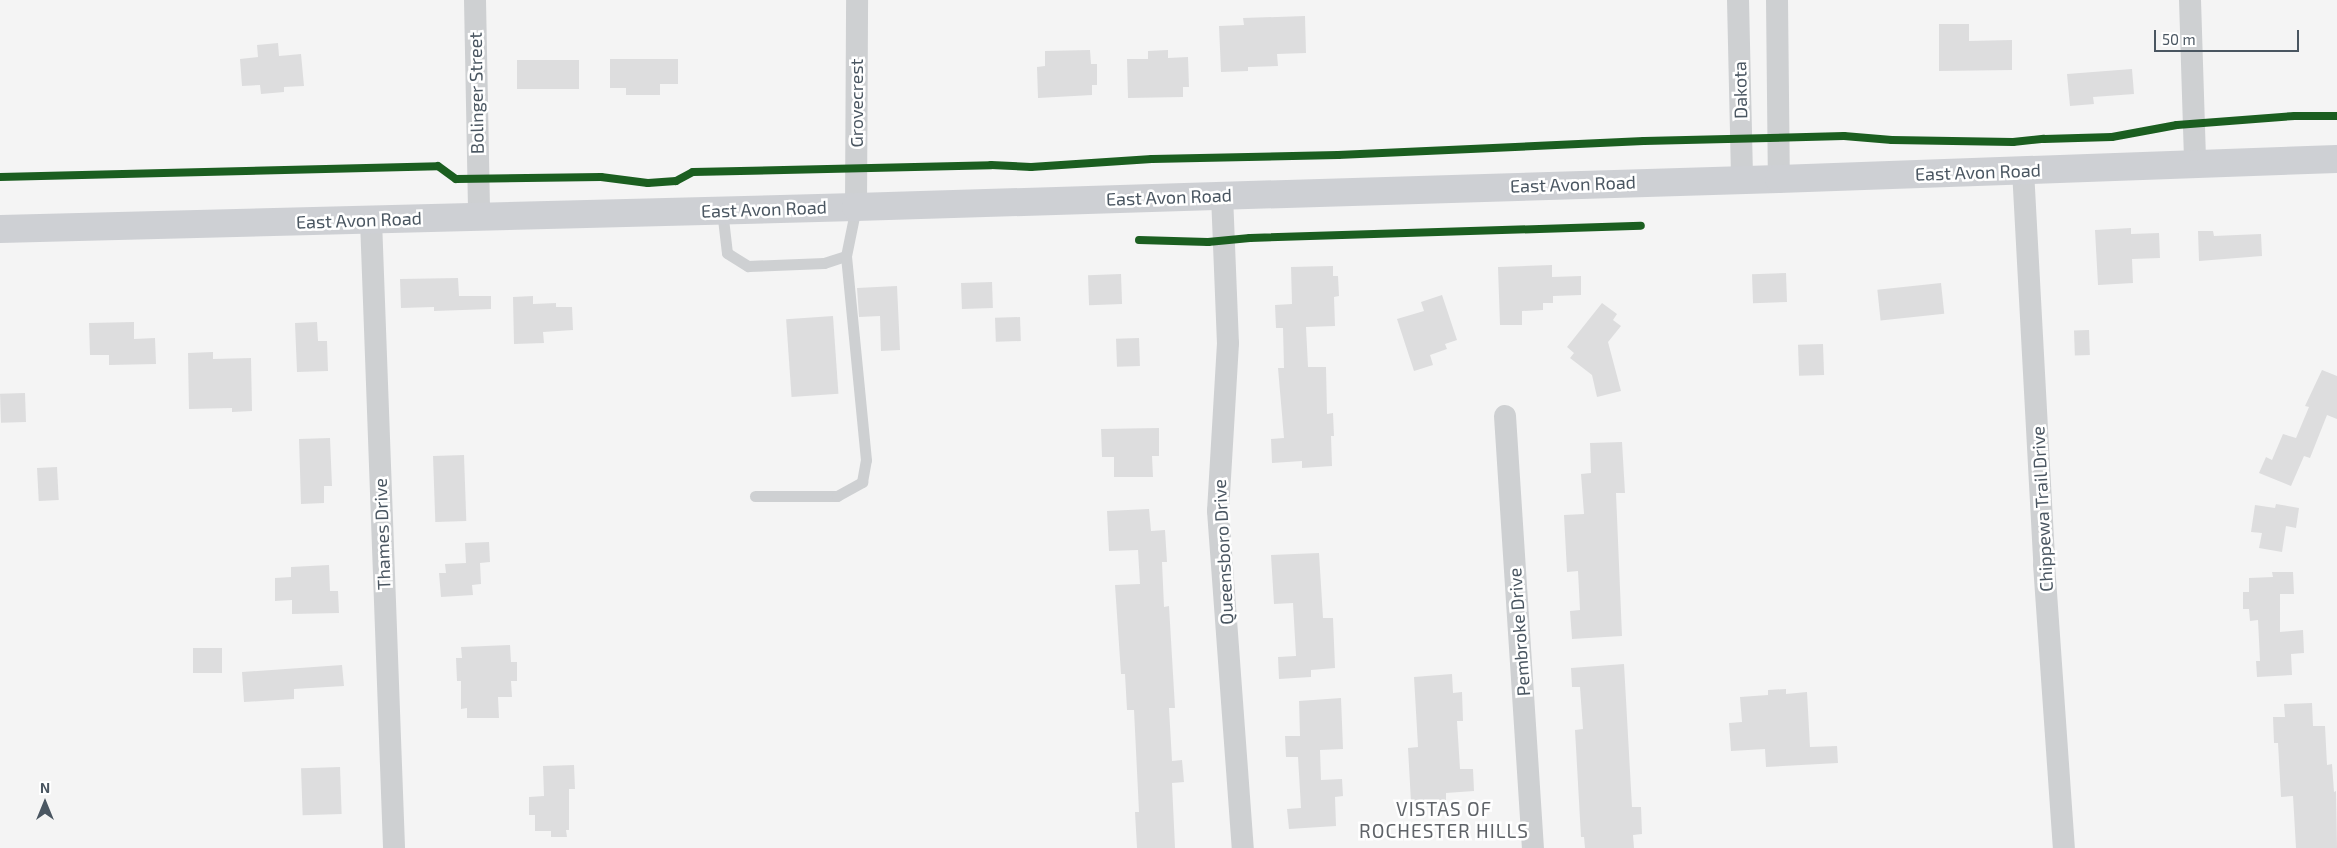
<!DOCTYPE html>
<style>
body{margin:0}
#map{position:relative;width:2337px;height:848px;overflow:hidden;background:#f4f4f4;font-family:"Exo 2",sans-serif}
div>[style]{position:absolute}
[style*='--x']{left:calc(var(--x)*1px);top:calc(var(--y)*1px);width:calc(var(--w)*1px);rotate:calc(var(--a)*1deg)}
.building>*{inset:0;background:#ddddde;transform-origin:0 0}
.service>*{height:11px;margin:-5.5px;padding:0 5.5px;transform-origin:5.5px;border-radius:5.5px;background:#ced0d2}
.minor>*{height:22px;margin:-11px;padding:0 11px;transform-origin:11px;border-radius:11px;background:#ced0d2}
.secondary>*{height:28px;margin:-14px;padding:0 14px;transform-origin:14px;border-radius:14px;background:#ced0d4}
.cycleway>*{height:8px;margin:-4px;padding:0 4px;transform-origin:4px;border-radius:4px;background:#1b5e20}
span{translate:-50% -50%;white-space:nowrap;text-align:center;line-height:1.15;-webkit-text-stroke:5px #fff;paint-order:stroke}
.street-label{font-size:18px;color:#4a5661}
.neighbourhood-label{font-size:19px;color:#5f6368;letter-spacing:1px}
.north{position:absolute;left:20px;top:778px;width:50px;height:50px;-webkit-text-stroke:4px #fff;paint-order:stroke;rotate:0deg;font-size:14px;font-weight:700;line-height:20px;text-align:center;color:#4a5661}
.north::after{content:'';display:block;margin:auto;width:18px;height:22px;background:#4a5661;clip-path:polygon(50% 0,100% 100%,50% 72%,0 100%)}
.scale{position:absolute;left:2154px;top:30px;width:145px;height:22px;box-sizing:border-box;border:2px solid #4a5661;border-top:0;padding-left:6px;font-size:15px;line-height:18px;white-space:nowrap;color:#4a5661;-webkit-text-stroke:4px #fff;paint-order:stroke}
</style>
<div id="map">
<div class="building">
<i style="clip-path:polygon(1305px 16px,1306px 53px,1277px 54px,1278px 66px,1248px 67px,1248px 71px,1221px 72px,1219px 26px,1244px 25px,1243px 18px)"></i>
<i style="clip-path:polygon(1939px 24px,1969px 24px,1969px 41px,2012px 40px,2012px 70px,1939px 71px)"></i>
<i style="clip-path:polygon(278px 43px,279px 56px,301px 54px,304px 86px,284px 87px,284px 92px,261px 94px,260px 85px,242px 86px,240px 59px,258px 57px,257px 45px)"></i>
<i style="clip-path:polygon(1090px 50px,1091px 64px,1097px 64px,1097px 85px,1092px 85px,1092px 95px,1038px 98px,1037px 67px,1045px 66px,1045px 51px)"></i>
<i style="clip-path:polygon(1168px 50px,1168px 58px,1188px 57px,1189px 87px,1183px 87px,1183px 97px,1128px 98px,1127px 59px,1148px 59px,1148px 51px)"></i>
<i style="clip-path:polygon(610px 59px,678px 59px,678px 84px,660px 84px,660px 95px,626px 95px,626px 88px,610px 88px)"></i>
<i style="left:517px;top:60px;width:62px;height:29px"></i>
<i style="clip-path:polygon(2132px 69px,2134px 94px,2093px 97px,2094px 104px,2070px 106px,2067px 74px)"></i>
<i style="clip-path:polygon(2131px 228px,2131px 234px,2159px 233px,2160px 258px,2132px 259px,2133px 283px,2098px 285px,2095px 230px)"></i>
<i style="clip-path:polygon(2198px 231px,2213px 231px,2214px 236px,2261px 234px,2262px 256px,2199px 261px)"></i>
<i style="clip-path:polygon(1552px 265px,1552px 277px,1581px 276px,1581px 295px,1553px 296px,1553px 303px,1543px 303px,1543px 310px,1522px 311px,1522px 325px,1500px 325px,1498px 267px)"></i>
<i style="clip-path:polygon(1333px 266px,1333px 276px,1338px 276px,1339px 296px,1334px 297px,1335px 326px,1306px 327px,1308px 367px,1326px 367px,1327px 414px,1333px 413px,1334px 436px,1331px 436px,1332px 466px,1302px 468px,1302px 461px,1272px 463px,1271px 439px,1284px 438px,1278px 368px,1284px 368px,1283px 328px,1276px 328px,1275px 305px,1292px 304px,1291px 267px)"></i>
<i style="left:1786px;top:273px;width:29px;height:34px;rotate:88deg"></i>
<i style="left:1121px;top:274px;width:30px;height:33px;rotate:88deg"></i>
<i style="clip-path:polygon(458px 278px,459px 296px,491px 296px,491px 309px,434px 311px,434px 307px,401px 308px,400px 279px)"></i>
<i style="left:992px;top:282px;width:26px;height:31px;rotate:88deg"></i>
<i style="left:1941px;top:283px;width:31px;height:64px;rotate:84deg"></i>
<i style="clip-path:polygon(897px 286px,900px 350px,881px 351px,880px 316px,859px 317px,857px 288px)"></i>
<i style="clip-path:polygon(1442px 295px,1457px 340px,1445px 344px,1447px 349px,1430px 355px,1433px 365px,1414px 371px,1397px 319px,1424px 311px,1421px 302px)"></i>
<i style="clip-path:polygon(533px 296px,533px 304px,556px 303px,556px 307px,572px 307px,573px 330px,543px 332px,544px 343px,514px 344px,513px 297px)"></i>
<i style="clip-path:polygon(1602px 303px,1617px 314px,1613px 320px,1621px 326px,1608px 342px,1621px 391px,1597px 397px,1592px 375px,1570px 358px,1574px 353px,1567px 347px)"></i>
<i style="left:833px;top:316px;width:78px;height:47px;rotate:86deg"></i>
<i style="left:1020px;top:317px;width:24px;height:25px;rotate:88deg"></i>
<i style="clip-path:polygon(134px 322px,134px 339px,155px 338px,156px 364px,109px 365px,109px 355px,90px 355px,89px 323px)"></i>
<i style="clip-path:polygon(317px 322px,318px 341px,327px 341px,328px 371px,297px 372px,295px 323px)"></i>
<i style="left:2089px;top:330px;width:25px;height:15px;rotate:88deg"></i>
<i style="left:1139px;top:338px;width:28px;height:23px;rotate:88deg"></i>
<i style="left:1823px;top:344px;width:31px;height:25px;rotate:88deg"></i>
<i style="clip-path:polygon(213px 352px,213px 359px,251px 358px,252px 411px,232px 412px,232px 408px,189px 409px,188px 353px)"></i>
<i style="clip-path:polygon(2322px 370px,2337px 376px,2337px 419px,2327px 415px,2310px 458px,2304px 456px,2291px 486px,2259px 473px,2266px 457px,2272px 460px,2283px 434px,2296px 438px,2309px 407px,2305px 406px)"></i>
<i style="left:25px;top:393px;width:29px;height:25px;rotate:88deg"></i>
<i style="clip-path:polygon(1159px 428px,1159px 456px,1152px 456px,1153px 477px,1114px 477px,1114px 457px,1102px 457px,1101px 429px)"></i>
<i style="clip-path:polygon(330px 438px,332px 486px,324px 486px,324px 503px,301px 504px,299px 439px)"></i>
<i style="clip-path:polygon(1622px 442px,1625px 493px,1616px 493px,1622px 636px,1572px 639px,1570px 611px,1580px 610px,1578px 571px,1567px 572px,1564px 515px,1584px 514px,1581px 474px,1591px 473px,1590px 443px)"></i>
<i style="left:464px;top:455px;width:66px;height:31px;rotate:88deg"></i>
<i style="left:57px;top:467px;width:33px;height:20px;rotate:87deg"></i>
<i style="clip-path:polygon(2276px 504px,2299px 508px,2296px 528px,2286px 526px,2282px 552px,2259px 548px,2262px 533px,2251px 532px,2255px 505px,2275px 508px)"></i>
<i style="clip-path:polygon(1149px 509px,1151px 531px,1165px 530px,1167px 562px,1162px 562px,1164px 607px,1169px 606px,1175px 708px,1169px 708px,1172px 761px,1182px 760px,1184px 782px,1172px 783px,1175px 848px,1137px 848px,1135px 812px,1139px 812px,1134px 710px,1127px 710px,1125px 674px,1121px 674px,1115px 585px,1140px 584px,1138px 550px,1109px 551px,1107px 511px)"></i>
<i style="clip-path:polygon(489px 542px,490px 562px,480px 563px,481px 584px,472px 585px,473px 595px,441px 597px,439px 573px,446px 573px,445px 564px,466px 563px,465px 543px)"></i>
<i style="clip-path:polygon(1319px 553px,1323px 618px,1333px 618px,1335px 668px,1311px 670px,1311px 677px,1279px 679px,1278px 657px,1296px 656px,1293px 603px,1274px 604px,1271px 555px)"></i>
<i style="clip-path:polygon(329px 565px,330px 591px,338px 591px,339px 613px,292px 614px,292px 600px,275px 601px,275px 578px,291px 577px,291px 567px)"></i>
<i style="clip-path:polygon(2272px 572px,2293px 572px,2294px 594px,2280px 594px,2280px 632px,2303px 630px,2304px 653px,2291px 654px,2292px 675px,2257px 677px,2256px 661px,2260px 661px,2258px 620px,2250px 621px,2249px 609px,2243px 609px,2243px 592px,2249px 592px,2249px 578px,2273px 577px)"></i>
<i style="clip-path:polygon(510px 645px,511px 662px,517px 662px,517px 681px,511px 681px,512px 697px,498px 697px,499px 718px,467px 718px,467px 708px,461px 709px,461px 681px,457px 681px,456px 658px,462px 658px,461px 647px)"></i>
<i style="left:193px;top:648px;width:29px;height:25px"></i>
<i style="clip-path:polygon(1624px 664px,1632px 807px,1641px 807px,1642px 834px,1633px 835px,1634px 848px,1585px 848px,1584px 837px,1581px 837px,1575px 730px,1583px 729px,1580px 687px,1572px 687px,1571px 668px)"></i>
<i style="clip-path:polygon(342px 665px,344px 686px,294px 689px,294px 699px,244px 702px,242px 672px)"></i>
<i style="clip-path:polygon(1452px 674px,1453px 693px,1462px 692px,1463px 721px,1457px 721px,1460px 769px,1473px 769px,1474px 791px,1446px 793px,1446px 800px,1411px 802px,1408px 748px,1418px 747px,1414px 677px)"></i>
<i style="clip-path:polygon(1786px 689px,1786px 694px,1807px 692px,1810px 747px,1837px 746px,1838px 763px,1766px 767px,1765px 749px,1731px 751px,1729px 723px,1742px 722px,1740px 697px,1768px 695px,1768px 690px)"></i>
<i style="clip-path:polygon(1341px 698px,1343px 749px,1320px 750px,1321px 780px,1342px 779px,1343px 796px,1335px 797px,1336px 826px,1289px 829px,1287px 809px,1301px 808px,1298px 757px,1286px 757px,1285px 736px,1300px 736px,1299px 701px)"></i>
<i style="clip-path:polygon(2312px 703px,2313px 726px,2325px 726px,2327px 765px,2332px 764px,2334px 792px,2336px 791px,2337px 848px,2296px 848px,2293px 796px,2281px 797px,2278px 743px,2274px 743px,2273px 717px,2285px 717px,2284px 704px)"></i>
<i style="clip-path:polygon(574px 765px,575px 789px,569px 789px,569px 830px,566px 830px,567px 837px,551px 837px,551px 831px,535px 831px,535px 815px,529px 815px,529px 797px,544px 796px,543px 766px)"></i>
<i style="left:340px;top:767px;width:47px;height:39px;rotate:88deg"></i>
</div>
<div class="service">
<i style="--x:722;--y:210;--w:43;--a:83.4"></i>
<i style="--x:727;--y:253;--w:25;--a:32"></i>
<i style="--x:748;--y:266;--w:76;--a:-2.3"></i>
<i style="--x:824;--y:263;--w:23;--a:-18"></i>
<i style="--x:846;--y:256;--w:50;--a:-78.5"></i>
<i style="--x:755;--y:496;--w:82;--a:0"></i>
<i style="--x:837;--y:496;--w:29;--a:-29"></i>
<i style="--x:862;--y:482;--w:22;--a:-80"></i>
<i style="--x:866;--y:460;--w:205;--a:-95.6"></i>
</div>
<div class="minor">
<i style="--x:475;--y:0;--w:217;--a:88.9"></i>
<i style="--x:1738;--y:0;--w:180;--a:88.7"></i>
<i style="--x:1777;--y:0;--w:179;--a:89.4"></i>
<i style="--x:2190;--y:0;--w:163;--a:88.2"></i>
<i style="--x:2023;--y:170;--w:395;--a:86.9"></i>
<i style="--x:2044;--y:564;--w:285;--a:86"></i>
<i style="--x:1222;--y:195;--w:148;--a:87.7"></i>
<i style="--x:1228;--y:343;--w:168;--a:93.4"></i>
<i style="--x:1218;--y:511;--w:338;--a:85.8"></i>
<i style="--x:856;--y:207;--w:207;--a:-89.7"></i>
<i style="--x:371;--y:220;--w:628;--a:87.9"></i>
<i style="--x:1505;--y:416;--w:433;--a:86.3"></i>
</div>
<div class="secondary">
<i style="--x:0;--y:229;--w:856;--a:-1.47"></i>
<i style="--x:856;--y:207;--w:923;--a:-1.74"></i>
<i style="--x:1779;--y:179;--w:558;--a:-2.05"></i>
</div>
<div class="cycleway">
<i style="--x:0;--y:177;--w:438;--a:-1.4"></i>
<i style="--x:438;--y:166;--w:22;--a:36"></i>
<i style="--x:456;--y:179;--w:145;--a:-0.8"></i>
<i style="--x:601;--y:177;--w:47;--a:7.3"></i>
<i style="--x:648;--y:183;--w:28;--a:-4"></i>
<i style="--x:676;--y:181;--w:19;--a:-28"></i>
<i style="--x:693;--y:172;--w:298;--a:-1.3"></i>
<i style="--x:991;--y:165;--w:40;--a:2.9"></i>
<i style="--x:1031;--y:167;--w:121;--a:-3.8"></i>
<i style="--x:1152;--y:159;--w:186;--a:-1.2"></i>
<i style="--x:1338;--y:155;--w:306;--a:-2.6"></i>
<i style="--x:1644;--y:141;--w:200;--a:-1.4"></i>
<i style="--x:1844;--y:136;--w:48;--a:4.8"></i>
<i style="--x:1892;--y:140;--w:121;--a:0.9"></i>
<i style="--x:2013;--y:142;--w:31;--a:-6"></i>
<i style="--x:2044;--y:139;--w:68;--a:-1.7"></i>
<i style="--x:2112;--y:137;--w:66;--a:-10.5"></i>
<i style="--x:2177;--y:125;--w:118;--a:-4.4"></i>
<i style="--x:2295;--y:116;--w:42;--a:0"></i>
<i style="--x:1139;--y:240;--w:69;--a:1.7"></i>
<i style="--x:1208;--y:242;--w:42;--a:-5.4"></i>
<i style="--x:1250;--y:238;--w:391;--a:-1.8"></i>
</div>
<div class="street-label">
<span style="left:1740px;top:90px;rotate:-91deg">Dakota</span>
<span style="left:476px;top:93px;rotate:-91deg">Bolinger Street</span>
<span style="left:856px;top:103px;rotate:-90deg">Grovecrest</span>
<span style="left:1978px;top:172px;rotate:-2deg">East Avon Road</span>
<span style="left:1573px;top:184px;rotate:-2deg">East Avon Road</span>
<span style="left:1169px;top:197px;rotate:-2deg">East Avon Road</span>
<span style="left:764px;top:209px;rotate:-2deg">East Avon Road</span>
<span style="left:359px;top:220px;rotate:-2deg">East Avon Road</span>
<span style="left:2042px;top:509px;rotate:-93deg">Chippewa Trail Drive</span>
<span style="left:382px;top:534px;rotate:-92deg">Thames Drive</span>
<span style="left:1223px;top:552px;rotate:-93deg">Queensboro Drive</span>
<span style="left:1519px;top:632px;rotate:-94deg">Pembroke Drive</span>
</div>
<div class="neighbourhood-label">
<span style="left:1444px;top:820px">VISTAS OF<br>ROCHESTER HILLS</span>
</div>
<div class="north">N</div>
<div class="scale">50 m</div>
</div>
